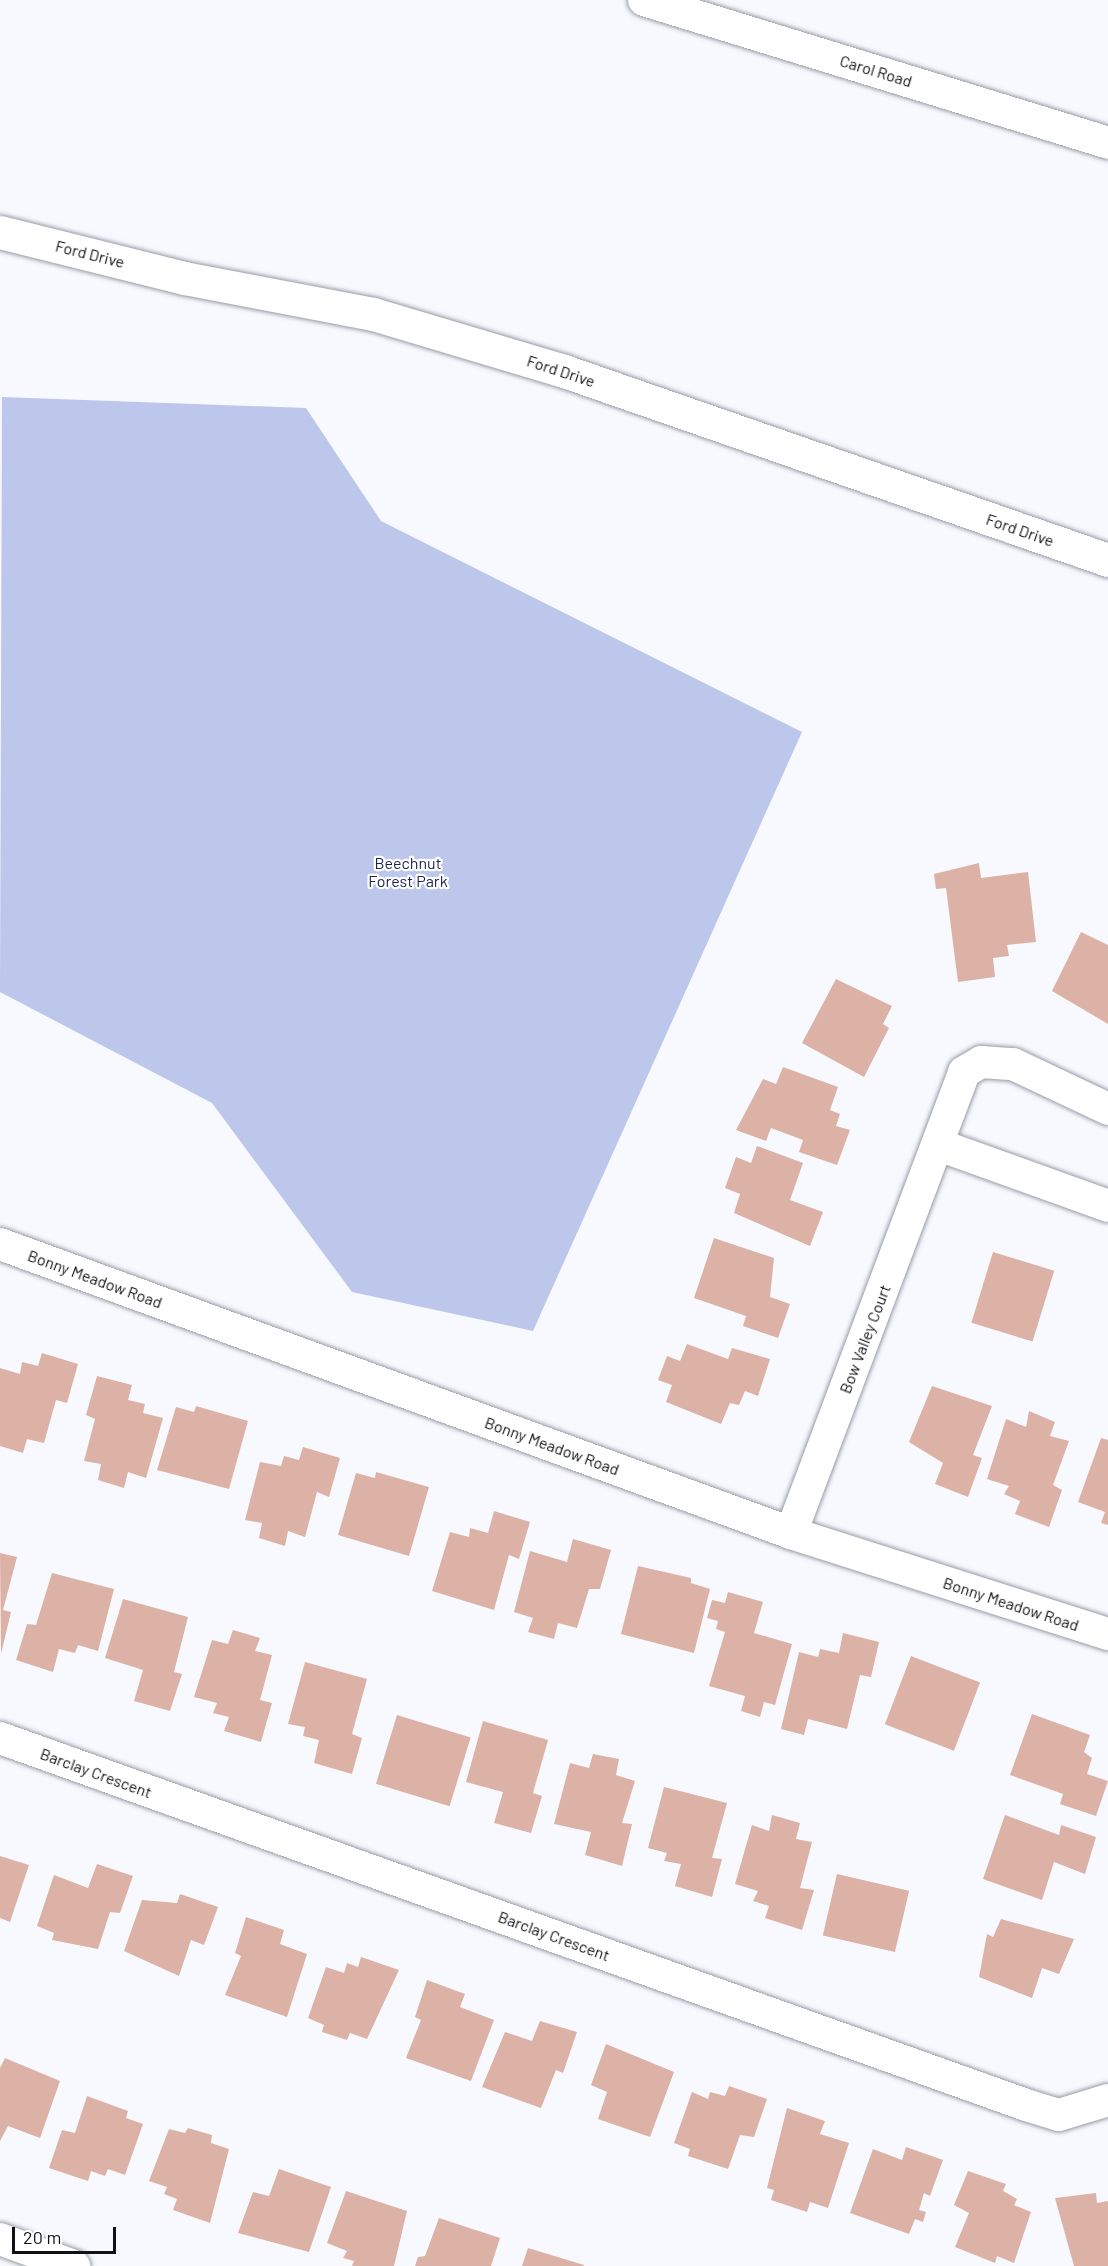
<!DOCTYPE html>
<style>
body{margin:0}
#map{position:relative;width:1108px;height:2266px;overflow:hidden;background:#f7f9fe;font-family:Barlow,sans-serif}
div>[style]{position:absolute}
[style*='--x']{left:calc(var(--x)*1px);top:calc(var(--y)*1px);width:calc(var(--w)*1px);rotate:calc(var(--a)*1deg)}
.forest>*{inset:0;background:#bdc7eb}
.building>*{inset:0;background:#dcb2a6;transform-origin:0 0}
.roads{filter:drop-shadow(0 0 2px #999ca7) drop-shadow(0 0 2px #999ca7)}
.minor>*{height:32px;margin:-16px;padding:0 16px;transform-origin:16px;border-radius:16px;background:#fff}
.secondary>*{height:33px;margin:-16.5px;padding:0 16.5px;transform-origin:16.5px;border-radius:16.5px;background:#fff}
span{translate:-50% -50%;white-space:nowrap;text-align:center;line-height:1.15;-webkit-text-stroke:4.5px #fff;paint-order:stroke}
.street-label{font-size:16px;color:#111216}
.park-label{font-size:16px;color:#1c2451}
.scale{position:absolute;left:12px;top:2227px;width:104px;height:27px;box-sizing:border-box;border:3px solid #111216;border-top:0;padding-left:8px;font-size:18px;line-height:21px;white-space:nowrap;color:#111216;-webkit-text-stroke:4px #fff;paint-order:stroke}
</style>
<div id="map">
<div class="forest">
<i style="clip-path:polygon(2px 397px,306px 408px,381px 521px,802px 732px,533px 1331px,352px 1292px,212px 1103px,0 992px)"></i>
</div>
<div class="building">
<i style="clip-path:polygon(979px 863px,981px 878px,1028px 872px,1036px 942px,1007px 945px,1009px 956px,993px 958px,995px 977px,958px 982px,946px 888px,936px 889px,934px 874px)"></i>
<i style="clip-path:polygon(1081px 932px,1108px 945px,1108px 1024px,1052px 991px)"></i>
<i style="clip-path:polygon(836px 979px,892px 1006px,883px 1024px,889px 1028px,864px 1077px,802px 1043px)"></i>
<i style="clip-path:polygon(783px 1067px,838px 1087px,830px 1110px,840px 1114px,836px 1126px,850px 1130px,837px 1165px,799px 1152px,803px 1140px,771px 1128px,766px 1141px,736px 1130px,763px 1079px,776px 1084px)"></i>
<i style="clip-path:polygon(757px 1146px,803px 1163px,790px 1200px,823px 1212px,810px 1246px,734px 1213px,740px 1194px,725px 1188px,736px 1157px,751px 1163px)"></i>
<i style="clip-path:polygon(714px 1238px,774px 1258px,770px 1297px,790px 1304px,778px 1338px,743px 1326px,746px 1316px,694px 1298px)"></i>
<i style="left:993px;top:1252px;width:64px;height:74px;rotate:17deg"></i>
<i style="clip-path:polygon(687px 1344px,728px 1359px,732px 1348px,770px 1359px,758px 1396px,745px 1391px,739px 1405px,730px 1403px,721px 1424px,666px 1402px,672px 1385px,658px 1380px,667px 1356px,680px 1361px)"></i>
<i style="clip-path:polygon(42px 1353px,78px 1364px,67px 1403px,56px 1400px,44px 1443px,27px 1439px,23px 1453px,0 1446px,0 1368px,20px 1374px,22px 1362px,38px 1366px)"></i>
<i style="clip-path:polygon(97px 1376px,132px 1385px,128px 1400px,145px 1404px,143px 1413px,163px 1418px,146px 1478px,128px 1472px,124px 1488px,98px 1480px,101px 1464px,84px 1461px,95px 1419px,86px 1415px)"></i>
<i style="clip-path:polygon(932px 1386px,992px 1406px,973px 1455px,982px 1458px,968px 1497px,935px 1484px,943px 1463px,909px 1442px)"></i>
<i style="clip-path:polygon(196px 1406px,248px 1421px,229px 1489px,157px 1470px,176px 1407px,194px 1412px)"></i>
<i style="clip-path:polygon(1029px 1411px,1055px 1422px,1050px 1436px,1069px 1441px,1053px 1485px,1062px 1490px,1049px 1527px,1015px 1514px,1020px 1501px,1004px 1494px,1009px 1486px,987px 1479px,1006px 1419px,1026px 1427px)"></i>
<i style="clip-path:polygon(1101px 1438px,1108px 1440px,1108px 1525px,1101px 1523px,1105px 1512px,1078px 1502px)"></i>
<i style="clip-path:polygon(303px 1447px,340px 1458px,329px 1497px,317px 1492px,305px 1537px,288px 1531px,285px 1546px,259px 1538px,262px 1523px,245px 1520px,260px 1462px,281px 1466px,284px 1456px,299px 1460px)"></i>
<i style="clip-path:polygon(376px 1472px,429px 1487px,409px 1556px,338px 1535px,356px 1473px,375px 1478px)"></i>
<i style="clip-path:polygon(494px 1511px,530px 1522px,519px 1559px,509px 1555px,494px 1610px,432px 1591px,450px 1532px,469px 1537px,470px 1528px,488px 1533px)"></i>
<i style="clip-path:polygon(573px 1539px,611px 1550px,600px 1589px,589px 1589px,577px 1628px,558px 1623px,554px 1639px,528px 1632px,533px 1618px,514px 1612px,530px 1551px,567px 1562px)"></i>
<i style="clip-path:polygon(0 1553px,17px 1557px,3px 1610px,11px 1612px,1px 1654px)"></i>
<i style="clip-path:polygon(638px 1566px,691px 1578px,691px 1583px,710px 1589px,694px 1653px,621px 1634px)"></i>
<i style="clip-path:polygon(52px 1573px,114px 1589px,98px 1651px,78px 1645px,75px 1653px,59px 1649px,53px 1672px,16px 1660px,27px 1624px,36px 1625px)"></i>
<i style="clip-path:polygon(728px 1592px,763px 1602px,754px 1633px,792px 1644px,775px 1705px,764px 1702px,760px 1717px,741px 1711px,745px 1696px,709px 1686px,725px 1632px,716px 1629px,718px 1621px,707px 1618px,712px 1600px,725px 1603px)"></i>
<i style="clip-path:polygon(123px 1599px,188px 1617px,174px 1672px,182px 1674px,170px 1711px,134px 1701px,143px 1670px,105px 1658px)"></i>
<i style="clip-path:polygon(233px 1630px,260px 1638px,255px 1651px,272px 1655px,260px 1700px,272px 1703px,261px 1742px,224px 1731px,229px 1717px,213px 1713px,217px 1703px,194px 1697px,212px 1640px,228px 1644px)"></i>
<i style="clip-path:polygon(843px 1633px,879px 1642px,871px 1677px,860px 1675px,847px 1729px,808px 1719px,804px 1735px,781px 1729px,799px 1652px,818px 1657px,820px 1649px,839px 1653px)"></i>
<i style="left:911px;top:1656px;width:74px;height:73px;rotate:21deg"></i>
<i style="clip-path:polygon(305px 1662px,367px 1679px,352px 1734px,362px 1738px,352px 1774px,314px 1763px,319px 1740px,303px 1736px,305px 1727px,288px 1724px)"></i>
<i style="clip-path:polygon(1032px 1714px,1090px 1735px,1084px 1752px,1092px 1758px,1087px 1774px,1108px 1781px,1096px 1816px,1060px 1804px,1063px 1794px,1010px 1775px)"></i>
<i style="left:397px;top:1715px;width:77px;height:72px;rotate:17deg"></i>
<i style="clip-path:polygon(483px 1721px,548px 1740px,533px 1793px,542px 1796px,531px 1833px,494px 1823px,503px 1792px,466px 1782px)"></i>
<i style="clip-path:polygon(593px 1754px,619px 1759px,616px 1775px,635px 1781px,622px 1823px,632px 1824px,622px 1866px,585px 1855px,591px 1832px,554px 1824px,570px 1763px,589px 1768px)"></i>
<i style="clip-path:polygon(664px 1787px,727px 1803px,712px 1858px,722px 1859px,712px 1897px,675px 1886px,681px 1864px,664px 1861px,667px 1853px,648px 1848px)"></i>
<i style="clip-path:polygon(772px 1815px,800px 1823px,796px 1839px,812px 1842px,800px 1888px,814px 1890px,802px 1930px,765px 1918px,769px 1906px,753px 1901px,758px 1891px,735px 1884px,752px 1825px,769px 1831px)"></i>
<i style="clip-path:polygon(1005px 1815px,1059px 1835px,1061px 1825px,1096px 1837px,1085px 1874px,1054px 1862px,1042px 1900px,983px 1879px)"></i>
<i style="clip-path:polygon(0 1856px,29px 1865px,10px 1922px,0 1918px)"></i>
<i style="clip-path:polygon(97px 1864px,133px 1876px,120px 1913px,110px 1912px,98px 1949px,52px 1940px,54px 1933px,37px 1926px,54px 1875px,88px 1888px)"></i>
<i style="left:837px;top:1874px;width:74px;height:63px;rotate:13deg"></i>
<i style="clip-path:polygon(180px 1894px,218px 1907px,204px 1945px,191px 1940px,179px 1976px,124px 1951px,142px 1900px,177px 1903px)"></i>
<i style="clip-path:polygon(246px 1917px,284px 1930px,280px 1944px,307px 1954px,287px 2017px,225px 1995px,241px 1956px,235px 1953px)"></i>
<i style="clip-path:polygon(1001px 1919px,1074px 1939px,1059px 1974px,1042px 1968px,1032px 1998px,979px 1977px,987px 1934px,993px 1937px)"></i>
<i style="clip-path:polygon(361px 1957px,399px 1970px,367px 2039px,350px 2033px,347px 2040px,322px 2032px,324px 2025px,308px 2018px,326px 1967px,344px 1973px,347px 1963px,358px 1967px)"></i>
<i style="clip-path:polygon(427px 1980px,465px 1994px,460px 2007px,494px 2020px,471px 2081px,406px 2058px,421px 2020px,415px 2017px)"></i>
<i style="clip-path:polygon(540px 2021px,577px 2032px,563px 2073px,556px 2070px,541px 2108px,482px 2087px,505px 2032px,532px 2041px)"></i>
<i style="clip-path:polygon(606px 2044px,674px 2072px,650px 2137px,598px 2119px,607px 2092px,591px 2085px)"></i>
<i style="clip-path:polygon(5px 2058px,60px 2081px,40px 2138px,8px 2126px,0 2141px,0 2068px)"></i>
<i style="clip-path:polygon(729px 2086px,767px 2099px,754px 2137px,740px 2135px,728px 2169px,688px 2156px,690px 2149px,674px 2143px,692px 2092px,708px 2099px,710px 2092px,725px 2096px)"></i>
<i style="clip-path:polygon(87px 2096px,128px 2111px,126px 2118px,143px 2124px,125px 2175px,108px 2169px,105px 2176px,91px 2171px,88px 2181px,49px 2168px,62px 2130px,75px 2133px)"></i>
<i style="clip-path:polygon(787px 2108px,825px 2121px,820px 2134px,849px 2143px,828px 2208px,810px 2202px,807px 2212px,771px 2200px,774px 2190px,767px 2188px)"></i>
<i style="clip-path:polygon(188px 2128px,212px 2135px,211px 2143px,229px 2149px,210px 2223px,173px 2210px,177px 2199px,164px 2194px,167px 2187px,149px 2181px,169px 2129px,185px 2133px)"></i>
<i style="clip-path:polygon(906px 2147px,943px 2160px,930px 2196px,924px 2193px,919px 2210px,926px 2212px,923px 2222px,915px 2219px,909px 2234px,850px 2213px,873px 2149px,902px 2160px)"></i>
<i style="clip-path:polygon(279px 2169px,331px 2187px,309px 2252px,238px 2233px,253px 2192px,269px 2196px)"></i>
<i style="clip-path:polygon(968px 2171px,1006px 2184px,1003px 2191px,1017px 2199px,1014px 2205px,1031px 2212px,1014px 2263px,997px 2256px,995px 2263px,955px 2247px,969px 2213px,954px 2205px)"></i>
<i style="clip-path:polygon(346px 2191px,407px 2211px,394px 2266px,352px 2266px,354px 2261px,343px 2258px,347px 2251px,327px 2243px)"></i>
<i style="clip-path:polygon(1096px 2193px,1097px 2203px,1108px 2201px,1108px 2266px,1074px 2266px,1055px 2198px)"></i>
<i style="clip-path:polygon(439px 2218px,500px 2238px,491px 2266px,415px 2266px,418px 2257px,425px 2256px)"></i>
<i style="clip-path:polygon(528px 2248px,584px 2265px,584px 2266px,522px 2266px)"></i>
</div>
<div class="roads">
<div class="minor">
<i style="--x:644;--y:0;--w:486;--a:17.1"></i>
<i style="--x:939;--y:1145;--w:180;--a:19.8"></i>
<i style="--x:0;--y:1244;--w:842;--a:20.07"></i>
<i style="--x:791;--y:1533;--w:333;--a:17.7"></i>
<i style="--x:791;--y:1533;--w:492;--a:-69.4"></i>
<i style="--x:964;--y:1072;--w:20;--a:-30"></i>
<i style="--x:981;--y:1062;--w:32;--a:4"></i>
<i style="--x:1013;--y:1064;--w:105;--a:25.3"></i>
<i style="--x:0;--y:1738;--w:1090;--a:19.68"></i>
<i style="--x:1026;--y:2105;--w:34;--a:17"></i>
<i style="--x:1059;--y:2115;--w:51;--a:-17"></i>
<i style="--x:0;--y:2239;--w:79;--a:20"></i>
</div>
<div class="secondary">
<i style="--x:0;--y:232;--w:190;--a:14"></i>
<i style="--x:184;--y:278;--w:192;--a:10.8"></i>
<i style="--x:373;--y:314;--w:199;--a:16.6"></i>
<i style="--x:564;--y:371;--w:576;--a:19.16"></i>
</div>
</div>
<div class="street-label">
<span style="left:876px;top:71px;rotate:17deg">Carol Road</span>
<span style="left:90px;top:254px;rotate:14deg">Ford Drive</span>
<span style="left:561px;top:371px;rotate:18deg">Ford Drive</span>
<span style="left:1020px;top:530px;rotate:19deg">Ford Drive</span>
<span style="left:95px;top:1279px;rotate:20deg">Bonny Meadow Road</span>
<span style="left:865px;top:1339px;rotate:-69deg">Bow Valley Court</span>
<span style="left:552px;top:1446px;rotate:20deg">Bonny Meadow Road</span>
<span style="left:1011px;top:1604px;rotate:18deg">Bonny Meadow Road</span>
<span style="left:96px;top:1773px;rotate:20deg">Barclay Crescent</span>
<span style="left:554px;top:1936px;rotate:20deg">Barclay Crescent</span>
</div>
<div class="park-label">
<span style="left:408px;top:872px">Beechnut<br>Forest Park</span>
</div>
<div class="scale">20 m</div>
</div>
